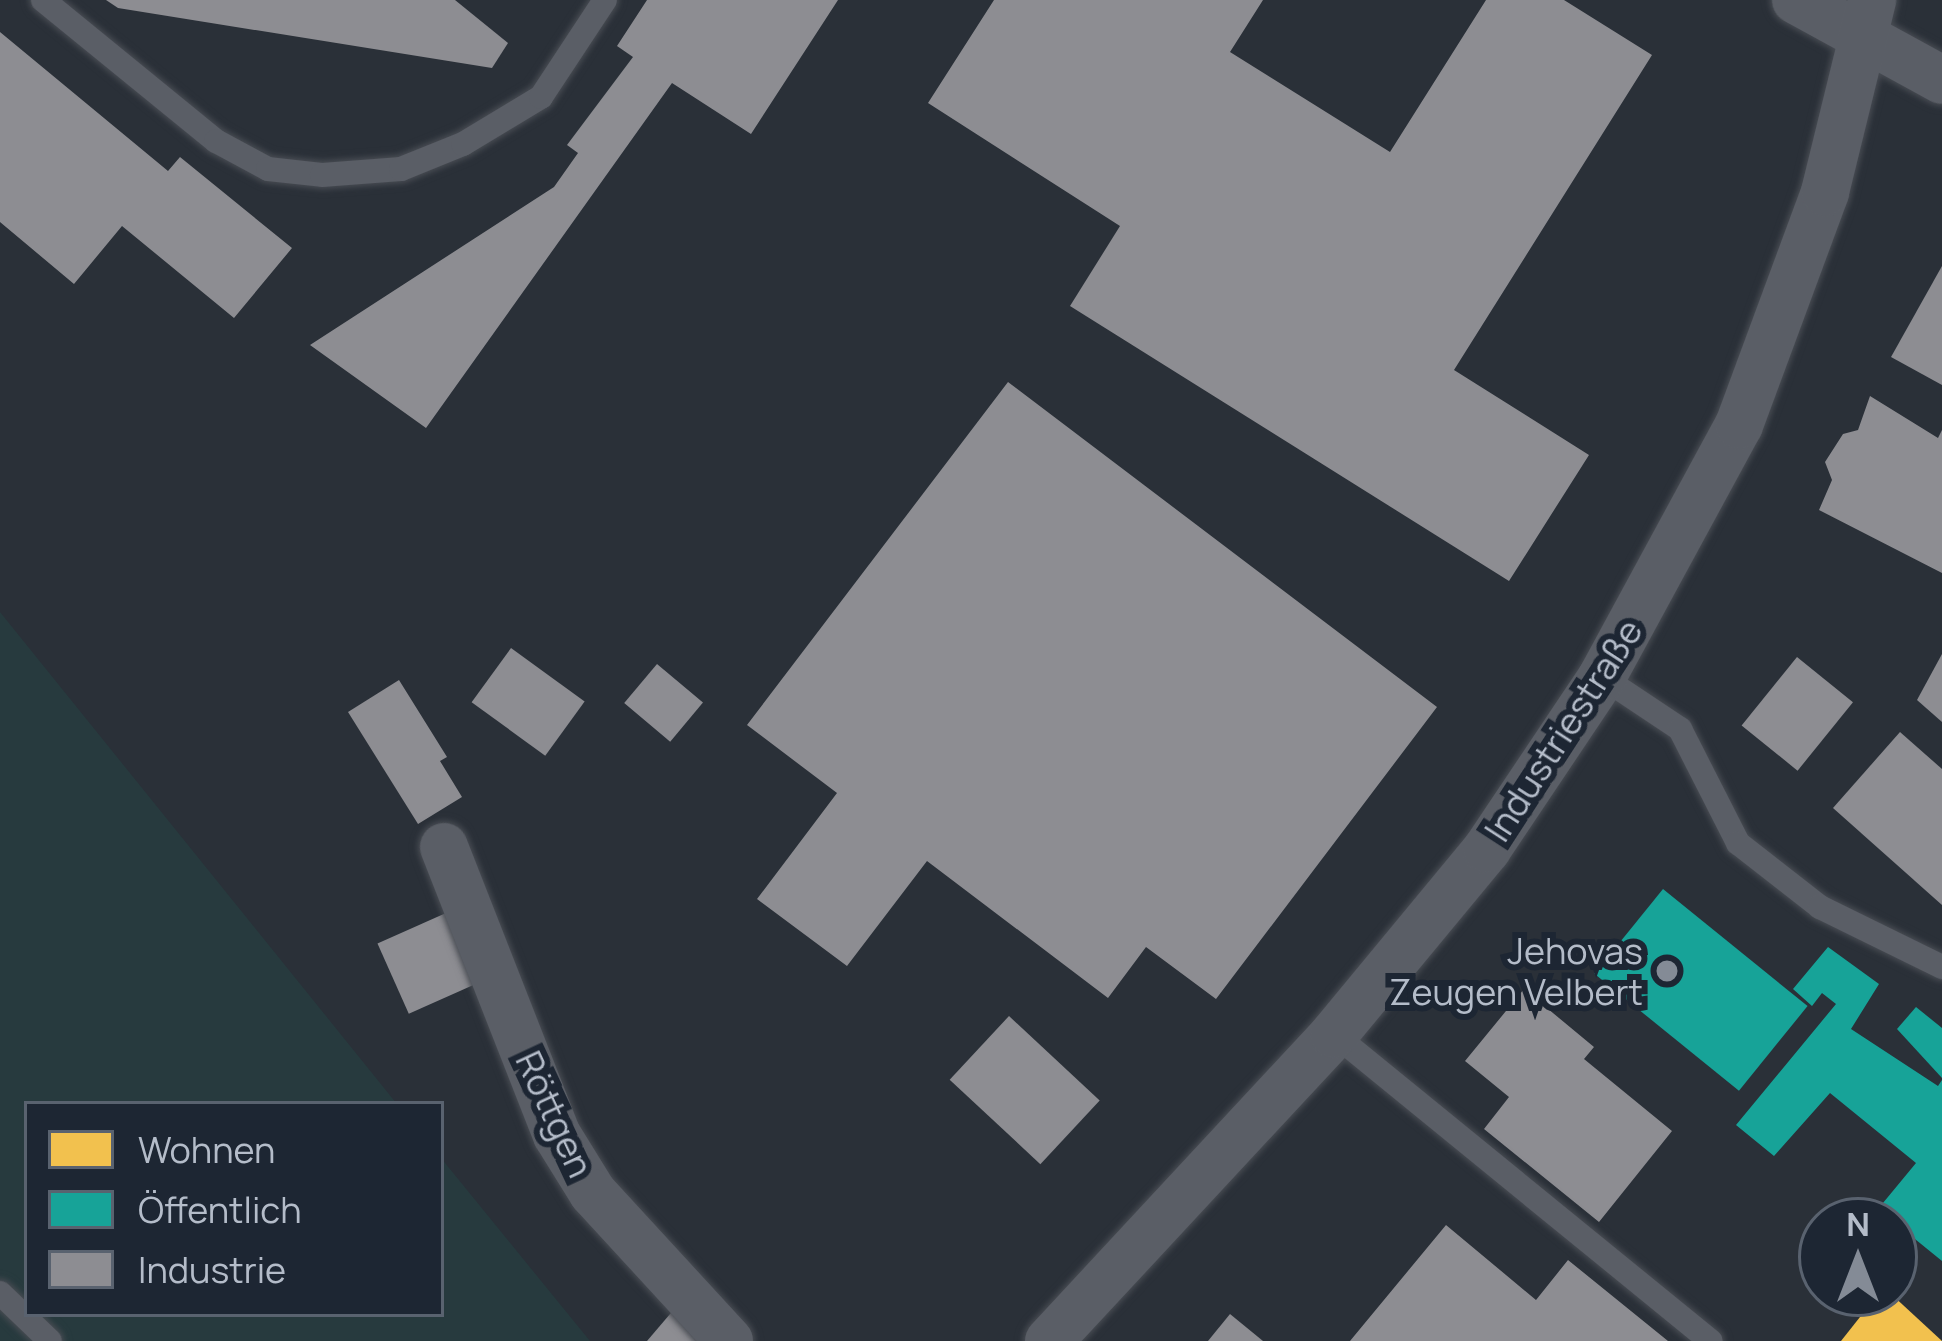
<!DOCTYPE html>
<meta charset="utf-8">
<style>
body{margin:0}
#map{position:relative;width:1942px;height:1341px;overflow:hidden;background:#2a3038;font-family:Manrope,sans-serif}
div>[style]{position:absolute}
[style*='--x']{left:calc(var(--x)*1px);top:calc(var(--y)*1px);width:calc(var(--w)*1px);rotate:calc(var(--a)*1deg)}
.green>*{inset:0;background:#273a3e}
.homes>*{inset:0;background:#f2c14e}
.public>*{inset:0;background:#17a398;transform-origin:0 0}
.industry>*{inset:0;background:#8d8d92;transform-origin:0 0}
.roads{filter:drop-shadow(0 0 3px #484c53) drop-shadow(0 0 3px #484c53)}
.lane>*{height:24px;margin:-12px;padding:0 12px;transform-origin:12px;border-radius:12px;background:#5a5e66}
.street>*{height:48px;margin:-24px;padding:0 24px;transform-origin:24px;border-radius:24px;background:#5a5e66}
.dots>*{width:33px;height:33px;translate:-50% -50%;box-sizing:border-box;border:6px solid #1d2633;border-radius:50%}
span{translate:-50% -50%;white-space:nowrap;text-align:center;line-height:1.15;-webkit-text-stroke:12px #1d2633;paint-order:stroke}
.street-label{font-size:36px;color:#b4bcc9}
.poi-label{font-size:36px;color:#b4bcc9}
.right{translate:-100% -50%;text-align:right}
.legend{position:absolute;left:24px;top:1101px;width:420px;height:216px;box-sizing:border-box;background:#1d2633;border:3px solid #59626f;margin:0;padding:15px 21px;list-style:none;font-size:36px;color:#b4bcc9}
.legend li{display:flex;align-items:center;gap:24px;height:60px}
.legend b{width:60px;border:3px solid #59626f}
.north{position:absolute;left:1798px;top:1197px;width:120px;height:120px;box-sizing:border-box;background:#1d2633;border:3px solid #59626f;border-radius:50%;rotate:0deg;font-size:33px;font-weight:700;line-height:48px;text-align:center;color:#b4bcc9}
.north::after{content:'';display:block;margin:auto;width:42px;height:54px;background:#848b96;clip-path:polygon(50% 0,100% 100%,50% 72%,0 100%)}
</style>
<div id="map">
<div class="green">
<i style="clip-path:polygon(0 612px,397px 1104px,27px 1104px,27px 1314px,441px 1314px,441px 1158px,590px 1341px,0 1341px)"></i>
</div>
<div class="homes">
<i style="clip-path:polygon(1879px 1293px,1890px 1293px,1942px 1341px,1841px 1341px)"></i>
</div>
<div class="public">
<i style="left:1663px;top:889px;width:186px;height:109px;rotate:39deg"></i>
<i style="clip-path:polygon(1828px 947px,1879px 984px,1851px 1029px,1938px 1086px,1942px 1080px,1942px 1261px,1878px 1209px,1916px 1163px,1830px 1093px,1774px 1156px,1736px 1125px,1836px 1004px,1822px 993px,1812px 1006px,1793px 989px)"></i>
<i style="clip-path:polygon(1916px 1007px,1942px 1028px,1942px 1078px,1897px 1029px)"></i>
</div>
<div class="industry">
<i style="clip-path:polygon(106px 0,455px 0,508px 43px,492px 68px,118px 8px)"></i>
<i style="clip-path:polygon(647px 0,838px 0,751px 134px,672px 83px,426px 428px,310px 345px,554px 187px,578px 153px,567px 145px,633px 57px,617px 46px)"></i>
<i style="clip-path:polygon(994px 0,1263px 0,1230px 52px,1390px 152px,1486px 0,1564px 0,1652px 55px,1454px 370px,1589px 455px,1509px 581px,1070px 306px,1120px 226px,928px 103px)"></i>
<i style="clip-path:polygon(0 32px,168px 171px,180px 157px,292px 248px,234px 318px,122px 226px,74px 284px,0 222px)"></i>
<i style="clip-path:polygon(1942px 266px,1942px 385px,1891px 357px)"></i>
<i style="clip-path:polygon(1008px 382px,1437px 707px,1216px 999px,1146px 947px,1108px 998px,927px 861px,847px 966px,757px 899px,837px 793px,747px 725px)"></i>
<i style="clip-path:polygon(1870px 396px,1938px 438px,1942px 430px,1942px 573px,1819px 510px,1832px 480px,1825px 462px,1843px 434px,1858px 430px)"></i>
<i style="left:511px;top:648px;width:91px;height:67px;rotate:36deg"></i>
<i style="clip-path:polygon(1942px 654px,1942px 722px,1917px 700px)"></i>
<i style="left:1797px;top:657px;width:72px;height:88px;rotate:39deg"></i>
<i style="left:657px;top:664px;width:60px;height:51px;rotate:40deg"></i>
<i style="clip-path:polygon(399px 680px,447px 757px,440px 761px,462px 797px,418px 824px,348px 712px)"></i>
<i style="clip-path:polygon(1900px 732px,1942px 769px,1942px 905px,1833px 808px)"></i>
<i style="left:446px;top:913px;width:77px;height:75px;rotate:66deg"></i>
<i style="clip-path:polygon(1524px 989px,1594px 1047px,1584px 1059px,1672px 1131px,1599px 1222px,1484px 1129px,1509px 1097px,1465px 1061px)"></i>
<i style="left:1009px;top:1016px;width:124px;height:87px;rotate:43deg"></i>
<i style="clip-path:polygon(1446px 1225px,1536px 1300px,1568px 1260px,1668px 1341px,1350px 1341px)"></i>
<i style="clip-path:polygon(676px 1307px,705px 1341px,647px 1341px)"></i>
<i style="clip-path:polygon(1230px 1314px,1263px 1341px,1208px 1341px)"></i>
</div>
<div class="roads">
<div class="lane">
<i style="--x:43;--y:0;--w:223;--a:39.2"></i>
<i style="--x:216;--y:141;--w:59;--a:28.3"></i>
<i style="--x:268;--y:169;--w:54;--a:6.3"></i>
<i style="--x:322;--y:175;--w:79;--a:-4.3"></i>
<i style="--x:401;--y:169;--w:67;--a:-22"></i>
<i style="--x:463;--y:144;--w:91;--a:-31.1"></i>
<i style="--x:541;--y:97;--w:116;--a:-56.6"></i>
<i style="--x:1602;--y:677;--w:94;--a:33.7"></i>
<i style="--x:1680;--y:729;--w:128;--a:63"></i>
<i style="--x:1738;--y:843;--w:104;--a:38"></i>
<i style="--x:1820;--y:907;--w:136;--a:26.2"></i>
<i style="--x:1334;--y:1034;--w:486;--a:39.2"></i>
<i style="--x:0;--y:1293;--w:69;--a:43.8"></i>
</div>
<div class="street">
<i style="--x:1796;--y:0;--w:166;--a:28.7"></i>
<i style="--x:444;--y:847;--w:309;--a:68.6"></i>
<i style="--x:557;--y:1135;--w:68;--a:58.2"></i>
<i style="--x:593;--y:1193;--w:201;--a:47.4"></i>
<i style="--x:1049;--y:1341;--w:419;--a:-47.1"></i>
<i style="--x:1334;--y:1034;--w:240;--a:-50.4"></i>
<i style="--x:1487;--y:849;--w:207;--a:-56.2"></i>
<i style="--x:1602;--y:677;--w:287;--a:-61.5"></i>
<i style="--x:1739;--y:425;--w:248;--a:-69.7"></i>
<i style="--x:1825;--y:192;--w:198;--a:-76.2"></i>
</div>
</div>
<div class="dots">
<i style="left:1667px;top:971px;background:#848b96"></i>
</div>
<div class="street-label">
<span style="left:1563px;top:730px;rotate:-57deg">Industriestraße</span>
<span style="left:555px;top:1114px;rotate:65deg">Röttgen</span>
</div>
<div class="poi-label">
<span class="right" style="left:1643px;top:971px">Jehovas<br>Zeugen Velbert</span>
</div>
<ul class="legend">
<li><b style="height:33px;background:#f2c14e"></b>Wohnen</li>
<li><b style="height:33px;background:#17a398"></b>Öffentlich</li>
<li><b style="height:33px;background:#8d8d92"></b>Industrie</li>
</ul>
<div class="north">N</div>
</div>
